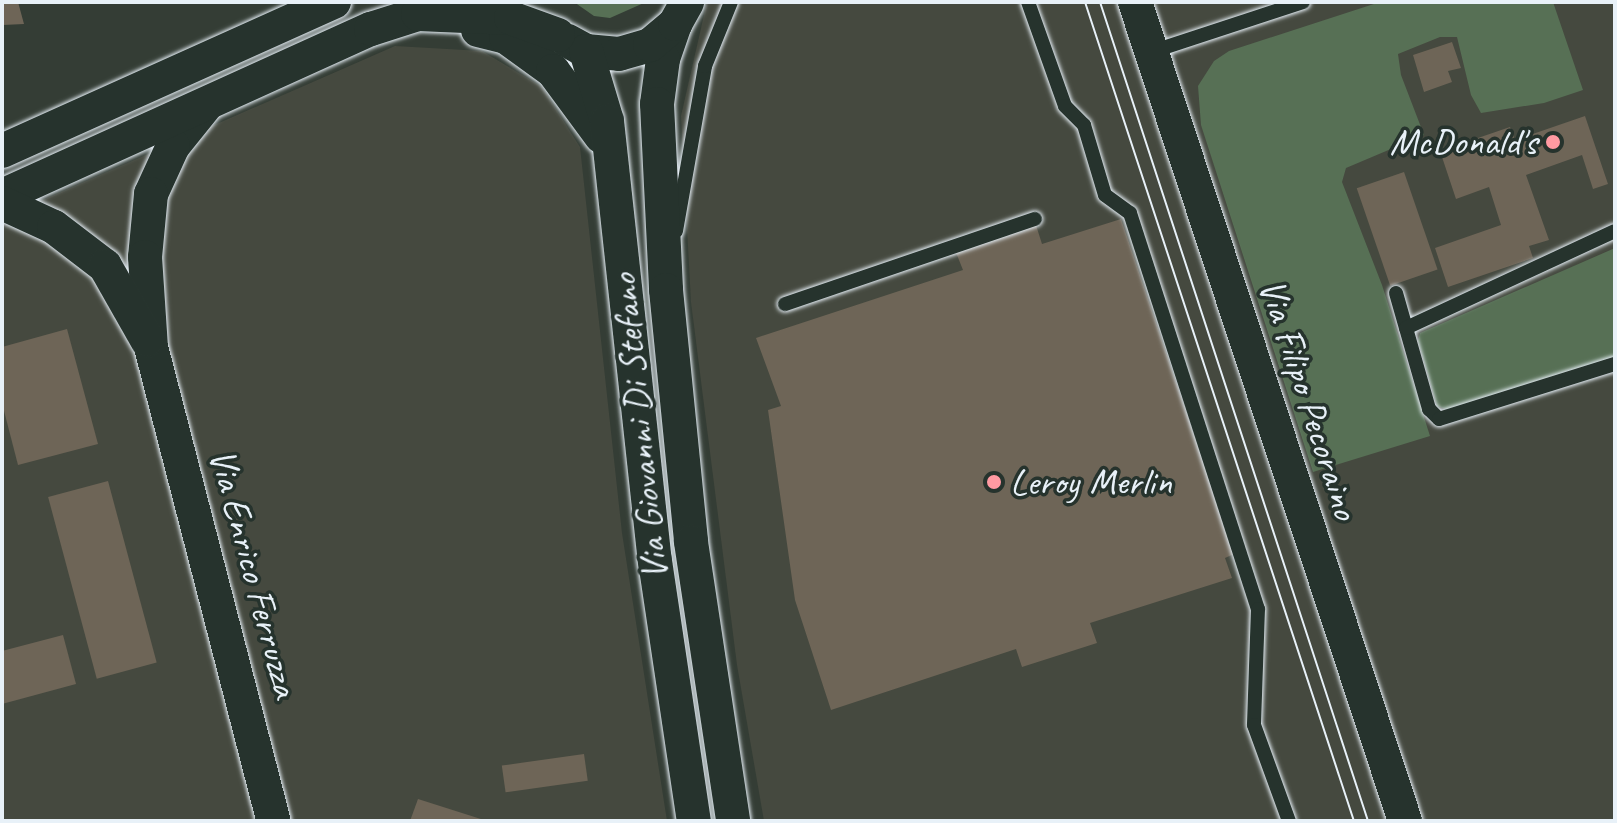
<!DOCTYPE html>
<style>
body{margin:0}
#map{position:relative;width:1617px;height:823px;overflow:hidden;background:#343d35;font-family:Caveat,sans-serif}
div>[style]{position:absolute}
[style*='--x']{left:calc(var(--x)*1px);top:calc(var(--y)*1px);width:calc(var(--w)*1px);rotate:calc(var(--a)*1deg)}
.built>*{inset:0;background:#45493f}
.green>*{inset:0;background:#577055}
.building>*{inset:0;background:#6e6557;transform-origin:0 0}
.roads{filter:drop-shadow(0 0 2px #e8f1f8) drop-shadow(0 0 2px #e8f1f8)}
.service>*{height:14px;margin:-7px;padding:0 7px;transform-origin:7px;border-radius:7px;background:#26332d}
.tertiary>*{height:34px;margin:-17px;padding:0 17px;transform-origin:17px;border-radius:17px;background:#26332d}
.tram>*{height:2px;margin:-1px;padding:0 1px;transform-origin:1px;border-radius:1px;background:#e8f1f8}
.dots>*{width:22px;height:22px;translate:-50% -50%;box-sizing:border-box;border:4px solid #26332d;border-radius:50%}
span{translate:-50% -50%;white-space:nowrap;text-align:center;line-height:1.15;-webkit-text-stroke:7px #26332d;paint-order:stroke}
.poi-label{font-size:38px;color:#e8f1f8}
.right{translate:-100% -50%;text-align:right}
.left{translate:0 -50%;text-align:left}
.street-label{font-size:38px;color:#e8f1f8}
.frame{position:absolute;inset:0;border:4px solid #e8f1f8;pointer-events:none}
</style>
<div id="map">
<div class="built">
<i style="clip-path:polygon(707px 2px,1615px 2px,1615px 821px,764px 821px,737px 665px,691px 302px,681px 116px)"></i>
<i style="clip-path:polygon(395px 46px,482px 51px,542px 87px,580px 147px,622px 533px,667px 821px,2px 821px,2px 218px)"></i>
</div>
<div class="green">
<i style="clip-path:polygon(574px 2px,646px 2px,610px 18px,594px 16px)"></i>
<i style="clip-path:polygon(1380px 2px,1553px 2px,1583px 90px,1544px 103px,1481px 113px,1471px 95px,1457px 37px,1440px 37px,1398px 54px,1401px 75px,1424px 135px,1346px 168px,1342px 182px,1382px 285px,1430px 436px,1313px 472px,1201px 125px,1198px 86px,1214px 61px,1229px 51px)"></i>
<i style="clip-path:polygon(1615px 248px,1615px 358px,1451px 411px,1437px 406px,1418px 341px,1420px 333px)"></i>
</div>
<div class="building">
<i style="clip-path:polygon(2px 2px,18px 2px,24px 24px,3px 25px)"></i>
<i style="clip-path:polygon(1452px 42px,1461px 68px,1448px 71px,1452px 82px,1424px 92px,1413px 55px)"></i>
<i style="clip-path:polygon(1585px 116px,1608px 184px,1593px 189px,1582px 155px,1526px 175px,1549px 240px,1529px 246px,1533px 258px,1448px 287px,1435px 248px,1501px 225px,1489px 187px,1456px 199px,1440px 151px,1510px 127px,1515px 140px)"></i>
<i style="left:1404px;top:172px;width:103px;height:50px;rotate:71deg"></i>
<i style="clip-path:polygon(1121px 219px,1234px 554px,1225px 558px,1232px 578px,1090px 623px,1097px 643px,1022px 667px,1016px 649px,831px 710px,795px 600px,768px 410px,781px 406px,756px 338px,963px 270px,955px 250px,1035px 222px,1042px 244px)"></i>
<i style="clip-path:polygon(67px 329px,98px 444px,18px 465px,2px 403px,2px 347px)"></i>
<i style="left:108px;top:481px;width:188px;height:62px;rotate:75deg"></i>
<i style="clip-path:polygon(63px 635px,76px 684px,2px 704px,2px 651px)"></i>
<i style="left:584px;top:754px;width:27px;height:83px;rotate:82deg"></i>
<i style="clip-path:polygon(418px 799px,484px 820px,484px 821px,410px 821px)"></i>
</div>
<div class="roads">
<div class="service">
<i style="--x:1028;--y:2;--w:110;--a:70.4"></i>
<i style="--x:1065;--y:106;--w:27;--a:45"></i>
<i style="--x:1084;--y:125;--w:73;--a:73.3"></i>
<i style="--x:1105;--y:195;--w:31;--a:36"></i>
<i style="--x:1130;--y:213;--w:416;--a:72.1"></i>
<i style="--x:1258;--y:609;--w:116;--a:92"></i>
<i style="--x:1254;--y:725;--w:102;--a:70"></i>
<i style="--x:1151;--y:52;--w:160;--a:-18.2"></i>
<i style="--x:676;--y:231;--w:168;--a:-80"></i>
<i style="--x:705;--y:66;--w:69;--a:-67.9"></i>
<i style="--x:1396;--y:293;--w:121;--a:74.1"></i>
<i style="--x:1429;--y:409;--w:14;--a:45"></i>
<i style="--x:1439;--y:419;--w:184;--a:-17.4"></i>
<i style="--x:785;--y:304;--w:264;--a:-18.8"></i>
<i style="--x:1406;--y:328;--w:230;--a:-24.9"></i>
</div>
<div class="tertiary">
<i style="--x:1135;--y:2;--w:862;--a:71.75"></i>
<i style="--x:675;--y:24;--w:37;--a:109"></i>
<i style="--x:663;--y:59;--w:45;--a:97.6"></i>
<i style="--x:657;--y:104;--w:186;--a:87.2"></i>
<i style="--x:666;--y:290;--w:253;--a:84.3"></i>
<i style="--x:691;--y:542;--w:282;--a:81.4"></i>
<i style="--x:478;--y:30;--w:29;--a:14"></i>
<i style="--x:506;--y:37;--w:58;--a:35.9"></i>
<i style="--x:553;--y:71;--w:81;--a:53.6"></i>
<i style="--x:568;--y:41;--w:21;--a:29"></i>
<i style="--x:586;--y:51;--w:33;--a:5"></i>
<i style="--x:619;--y:54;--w:32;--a:-16"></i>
<i style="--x:650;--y:45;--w:33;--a:-40"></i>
<i style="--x:675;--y:24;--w:25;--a:-61"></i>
<i style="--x:586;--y:51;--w:73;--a:73.3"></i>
<i style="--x:607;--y:121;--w:443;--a:83.8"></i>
<i style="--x:655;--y:561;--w:263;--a:81.5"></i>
<i style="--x:206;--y:105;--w:53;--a:128.8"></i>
<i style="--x:173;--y:146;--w:53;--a:114.6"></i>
<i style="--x:151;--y:194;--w:63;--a:95.4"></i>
<i style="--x:145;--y:257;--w:90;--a:86.2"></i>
<i style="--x:151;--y:347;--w:490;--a:75.5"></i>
<i style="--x:2;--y:151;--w:364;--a:-24.2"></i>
<i style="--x:2;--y:196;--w:405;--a:-24.4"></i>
<i style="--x:371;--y:29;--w:49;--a:-17.7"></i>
<i style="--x:418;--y:14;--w:93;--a:2.5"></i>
<i style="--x:511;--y:18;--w:50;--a:19.9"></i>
<i style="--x:2;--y:203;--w:57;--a:24.8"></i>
<i style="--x:54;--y:227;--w:64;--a:37.4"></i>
<i style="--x:105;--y:266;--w:85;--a:60.4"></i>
</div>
</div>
<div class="tram">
<i style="--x:1085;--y:2;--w:862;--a:71.82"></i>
<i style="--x:1100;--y:2;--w:862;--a:71.88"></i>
</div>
<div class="dots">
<i style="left:1553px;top:142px;background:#ff9aa2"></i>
<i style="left:994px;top:482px;background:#ff9aa2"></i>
</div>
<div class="poi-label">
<span class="right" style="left:1537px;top:142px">McDonald's</span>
<span class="left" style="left:1010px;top:482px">Leroy Merlin</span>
</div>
<div class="street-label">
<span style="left:1309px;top:399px;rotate:72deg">Via Filipo Pecoraino</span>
<span style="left:639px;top:427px;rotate:-96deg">Via Giovanni Di Stefano</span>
<span style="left:254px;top:573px;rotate:75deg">Via Enrico Ferruzza</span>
</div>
<div class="frame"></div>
</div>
